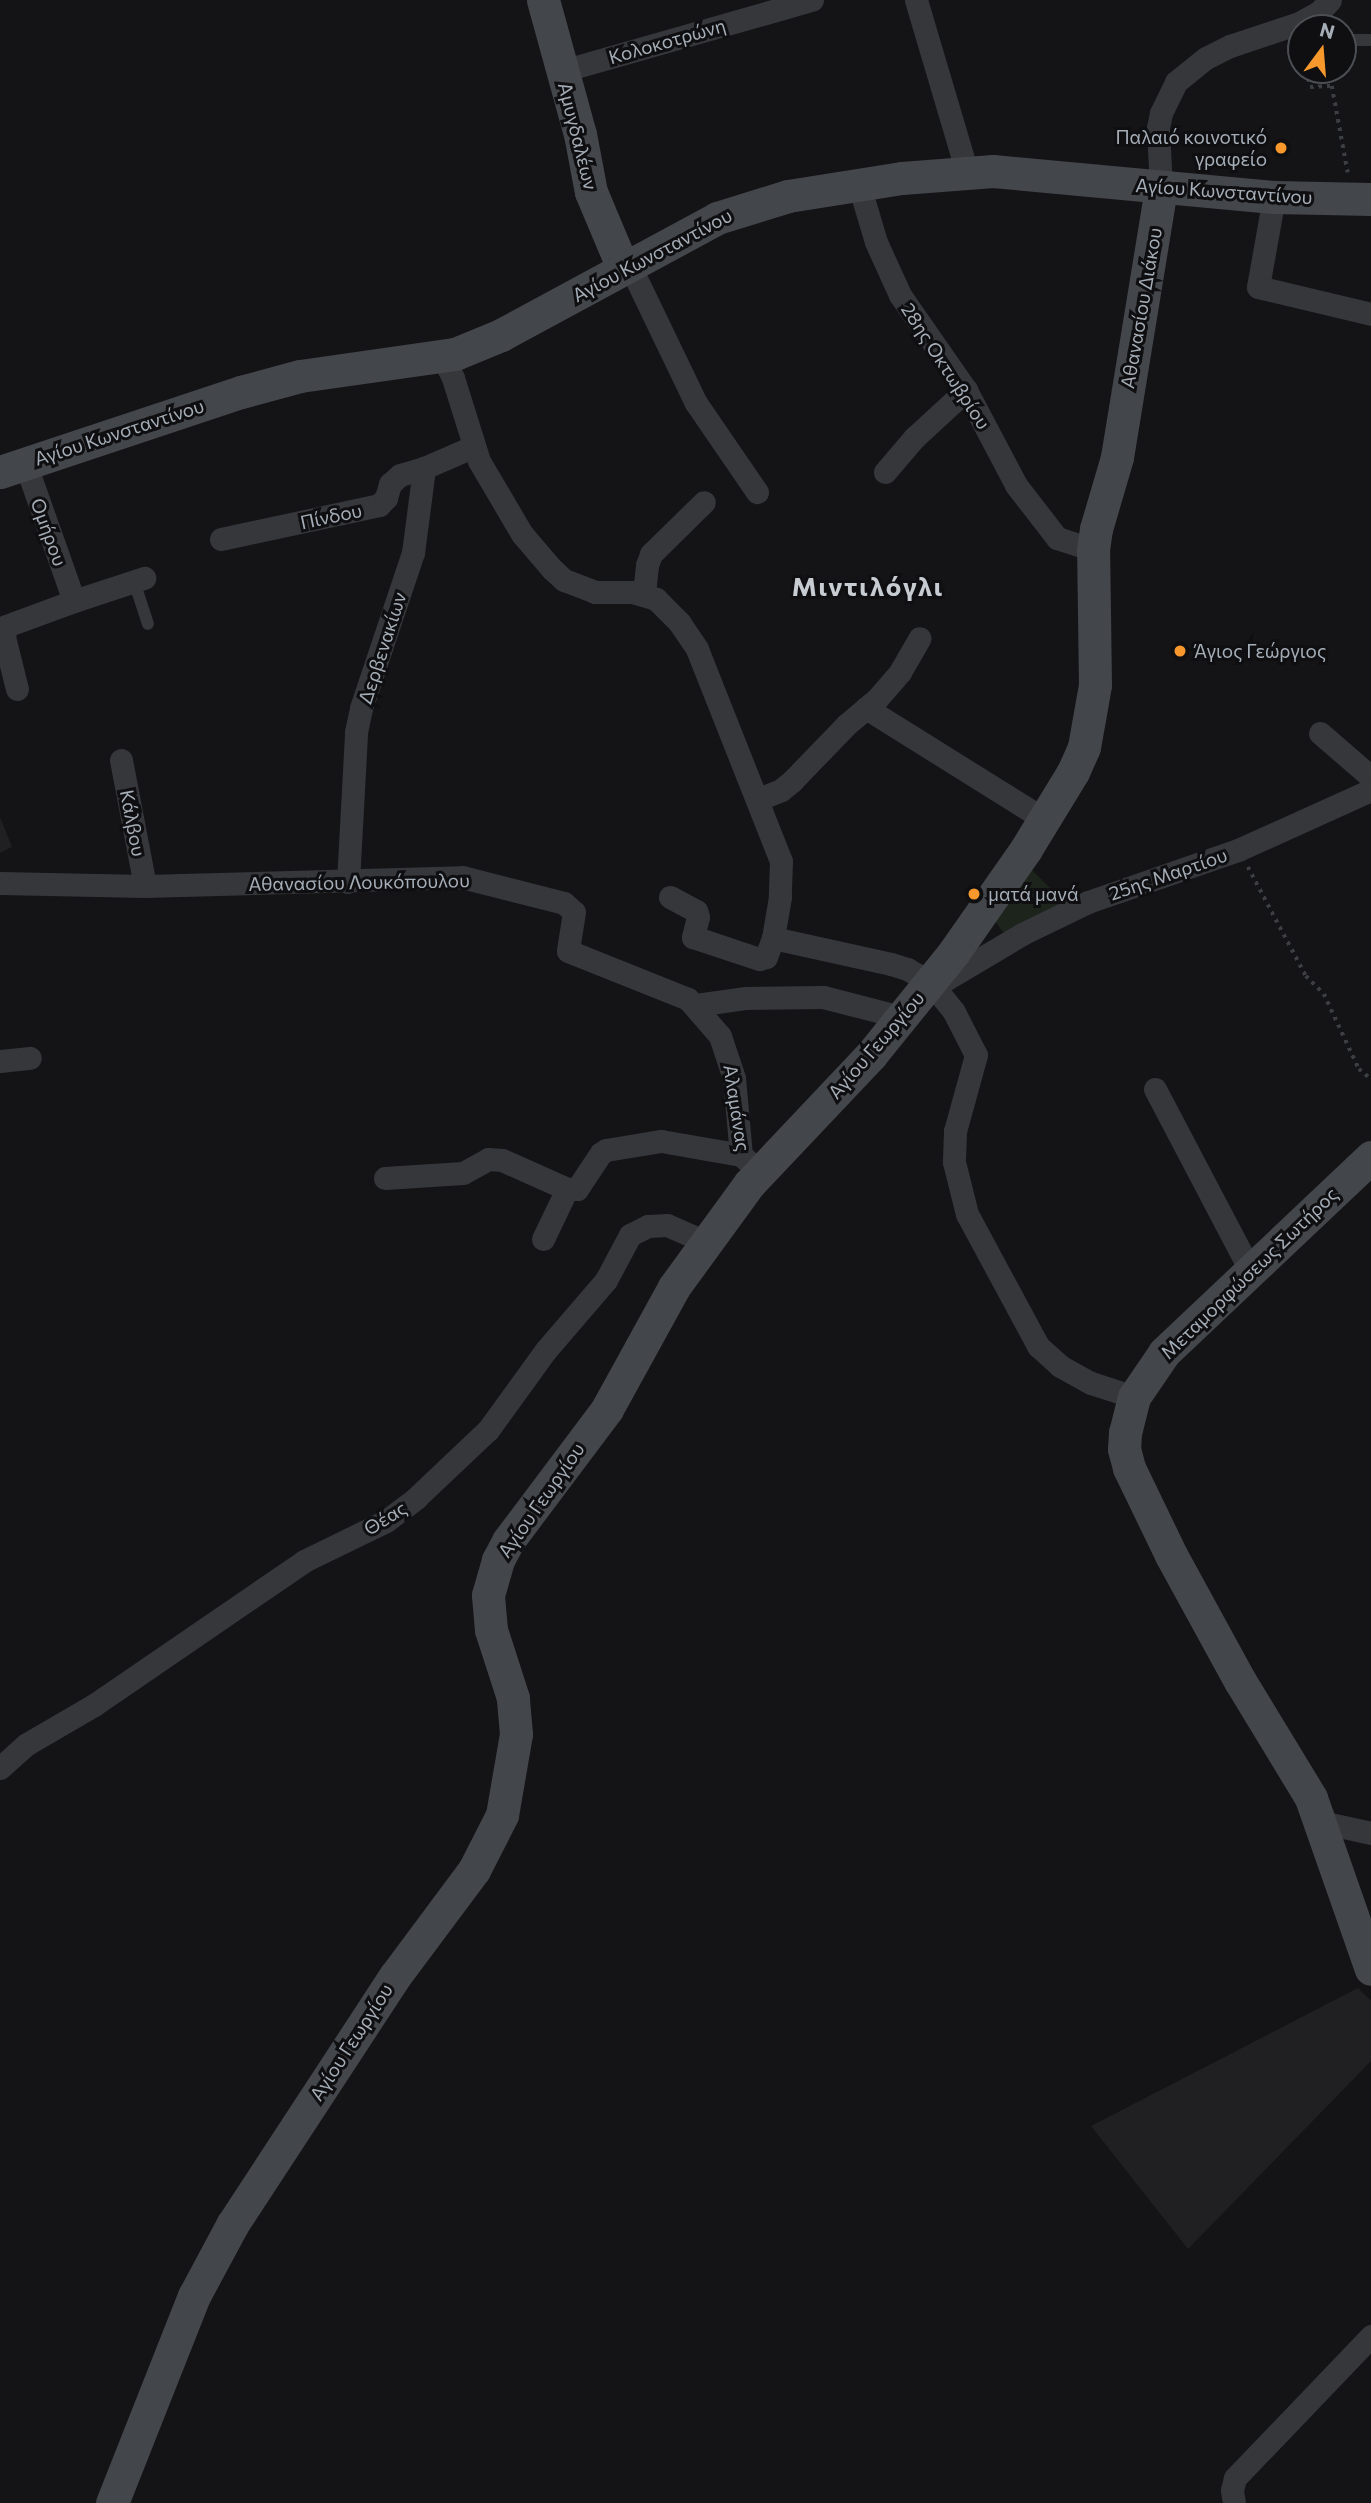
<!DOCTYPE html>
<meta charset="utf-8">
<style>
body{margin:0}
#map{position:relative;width:1371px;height:2503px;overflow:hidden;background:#141416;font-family:Commissioner,sans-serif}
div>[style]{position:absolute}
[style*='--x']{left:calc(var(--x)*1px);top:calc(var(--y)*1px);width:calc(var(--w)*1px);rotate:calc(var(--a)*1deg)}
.built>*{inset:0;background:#202023}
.green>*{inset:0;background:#1c241c}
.path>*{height:3.5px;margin-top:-1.75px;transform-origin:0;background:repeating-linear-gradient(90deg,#3b3e42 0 3.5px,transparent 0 8.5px)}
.lane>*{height:12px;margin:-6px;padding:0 6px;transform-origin:6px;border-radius:6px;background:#35373b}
.street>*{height:23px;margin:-11.5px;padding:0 11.5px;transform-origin:11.5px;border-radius:11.5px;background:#35373b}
.secondary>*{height:33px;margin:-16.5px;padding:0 16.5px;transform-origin:16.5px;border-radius:16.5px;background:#43464b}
.dots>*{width:19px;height:19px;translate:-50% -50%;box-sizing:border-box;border:4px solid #0f0f11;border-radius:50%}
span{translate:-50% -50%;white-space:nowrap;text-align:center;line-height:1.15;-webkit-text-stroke:6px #0f0f11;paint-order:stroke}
.street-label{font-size:19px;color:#a5adb7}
.poi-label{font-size:19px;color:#a5adb7}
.right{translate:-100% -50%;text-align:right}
.left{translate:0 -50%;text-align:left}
.district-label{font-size:26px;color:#c7cbd2;font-weight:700;letter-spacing:2px}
.north{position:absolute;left:1287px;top:14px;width:70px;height:70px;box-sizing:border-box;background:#0f0f11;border:2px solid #4b4e53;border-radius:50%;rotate:16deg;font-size:19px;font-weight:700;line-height:28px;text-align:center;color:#a5adb7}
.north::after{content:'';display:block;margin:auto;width:24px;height:32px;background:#f6982c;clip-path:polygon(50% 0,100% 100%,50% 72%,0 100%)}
</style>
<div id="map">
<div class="built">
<i style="clip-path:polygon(0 817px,12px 847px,0 853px)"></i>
<i style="clip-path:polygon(1358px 1988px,1371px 2001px,1371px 2061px,1188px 2249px,1091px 2126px)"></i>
</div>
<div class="green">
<i style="clip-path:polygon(1026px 864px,1067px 905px,1007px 938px,991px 915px)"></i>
</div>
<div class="path">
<i style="--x:1307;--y:70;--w:17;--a:80"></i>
<i style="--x:1310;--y:87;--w:22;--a:-3"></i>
<i style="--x:1332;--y:86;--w:88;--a:79.6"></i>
<i style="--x:1248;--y:867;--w:123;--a:62"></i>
<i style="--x:1306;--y:976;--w:25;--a:45"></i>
<i style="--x:1324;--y:994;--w:83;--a:65"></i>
<i style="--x:1359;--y:1069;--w:16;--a:40"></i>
</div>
<div class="lane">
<i style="--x:1282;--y:30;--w:21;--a:25"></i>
<i style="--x:1343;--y:40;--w:28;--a:0"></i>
<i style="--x:134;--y:581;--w:45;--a:72"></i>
</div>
<div class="street">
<i style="--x:916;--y:0;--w:179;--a:73.5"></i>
<i style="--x:562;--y:71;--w:260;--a:-15.9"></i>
<i style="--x:859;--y:185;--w:59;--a:73.4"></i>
<i style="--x:876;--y:242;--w:58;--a:65.6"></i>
<i style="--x:900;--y:295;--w:116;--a:55.2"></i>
<i style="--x:966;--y:390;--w:107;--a:62.2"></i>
<i style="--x:1016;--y:485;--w:67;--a:52.3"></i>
<i style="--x:1057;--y:538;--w:38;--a:18"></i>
<i style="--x:1161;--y:188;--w:60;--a:-92.9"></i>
<i style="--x:1158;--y:128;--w:15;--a:-79"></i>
<i style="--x:1161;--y:113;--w:34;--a:-64"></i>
<i style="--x:1176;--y:82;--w:38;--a:-39"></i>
<i style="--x:1206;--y:58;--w:27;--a:-27"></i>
<i style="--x:1230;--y:46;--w:73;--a:-18.4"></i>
<i style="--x:1299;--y:23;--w:23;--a:-29"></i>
<i style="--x:1319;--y:12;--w:16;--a:-47"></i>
<i style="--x:1274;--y:197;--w:91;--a:100.1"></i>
<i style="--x:1258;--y:287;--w:116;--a:13.4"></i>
<i style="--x:629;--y:264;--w:154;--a:64.3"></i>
<i style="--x:696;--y:403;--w:108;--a:55.6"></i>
<i style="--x:443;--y:358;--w:22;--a:63"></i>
<i style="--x:453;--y:378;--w:87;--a:72.6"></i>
<i style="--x:479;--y:461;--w:85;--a:59.5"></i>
<i style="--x:522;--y:534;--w:46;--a:49.4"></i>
<i style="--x:552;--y:569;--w:16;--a:43"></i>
<i style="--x:564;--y:580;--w:33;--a:21"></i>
<i style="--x:595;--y:592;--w:37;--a:0"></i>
<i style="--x:632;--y:592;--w:25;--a:16"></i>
<i style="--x:656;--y:599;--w:33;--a:45"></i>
<i style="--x:679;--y:622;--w:32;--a:56"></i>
<i style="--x:697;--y:649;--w:228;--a:68.4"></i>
<i style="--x:781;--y:861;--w:36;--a:92"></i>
<i style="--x:780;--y:897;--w:42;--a:99.7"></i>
<i style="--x:885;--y:472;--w:45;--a:-49.5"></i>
<i style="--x:914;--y:438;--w:71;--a:-42.7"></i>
<i style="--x:221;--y:539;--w:162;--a:-12.1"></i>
<i style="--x:379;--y:505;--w:10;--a:-45"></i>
<i style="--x:386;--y:498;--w:15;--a:-74"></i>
<i style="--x:390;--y:484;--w:13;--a:-42"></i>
<i style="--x:400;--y:475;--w:25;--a:-16"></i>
<i style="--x:644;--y:594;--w:29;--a:-84"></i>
<i style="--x:647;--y:565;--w:12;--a:-70"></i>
<i style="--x:651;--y:554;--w:74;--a:-44.5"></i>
<i style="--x:74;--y:601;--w:74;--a:-18.2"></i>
<i style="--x:17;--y:689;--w:54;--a:-104"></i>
<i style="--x:4;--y:637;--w:11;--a:-80"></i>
<i style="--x:6;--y:626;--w:72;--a:-20.2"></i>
<i style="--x:74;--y:601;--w:146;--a:-109.5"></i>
<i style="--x:866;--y:708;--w:211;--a:32"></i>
<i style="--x:1320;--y:733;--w:67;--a:40.8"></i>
<i style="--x:121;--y:760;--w:128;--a:79.2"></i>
<i style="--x:759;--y:799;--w:24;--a:-22"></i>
<i style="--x:781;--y:790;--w:14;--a:-39"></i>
<i style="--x:792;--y:781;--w:78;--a:-46"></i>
<i style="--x:846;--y:725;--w:39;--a:-40"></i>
<i style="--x:876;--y:700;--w:37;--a:-49"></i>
<i style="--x:900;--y:672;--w:39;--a:-60"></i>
<i style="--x:348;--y:882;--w:150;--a:-86.9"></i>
<i style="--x:356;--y:732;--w:25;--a:-78"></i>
<i style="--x:361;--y:708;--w:163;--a:-71.5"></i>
<i style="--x:413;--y:553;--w:86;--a:-82.6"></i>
<i style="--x:424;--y:468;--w:52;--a:-23.6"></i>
<i style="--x:0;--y:883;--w:145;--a:1.2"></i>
<i style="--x:145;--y:886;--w:317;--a:-1.6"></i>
<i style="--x:462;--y:877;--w:105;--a:14.3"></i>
<i style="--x:564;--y:903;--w:13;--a:42"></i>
<i style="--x:574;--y:912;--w:39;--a:99"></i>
<i style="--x:568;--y:951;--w:129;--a:21.8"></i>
<i style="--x:688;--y:999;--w:49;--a:49.1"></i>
<i style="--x:720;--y:1036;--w:44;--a:71.6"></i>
<i style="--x:734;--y:1078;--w:77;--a:84.8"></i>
<i style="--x:741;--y:1155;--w:24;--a:42"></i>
<i style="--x:670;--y:897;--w:30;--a:28"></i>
<i style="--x:696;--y:911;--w:6;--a:72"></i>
<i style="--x:698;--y:917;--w:21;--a:104"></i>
<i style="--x:693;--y:937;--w:70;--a:18.4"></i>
<i style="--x:759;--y:959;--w:7;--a:-16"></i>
<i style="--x:766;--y:957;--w:20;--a:-70"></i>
<i style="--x:773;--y:938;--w:121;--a:12.4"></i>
<i style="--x:891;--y:964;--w:17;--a:17"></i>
<i style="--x:907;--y:969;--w:26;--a:29"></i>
<i style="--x:930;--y:982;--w:38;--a:51"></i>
<i style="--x:954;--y:1012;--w:48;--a:62.9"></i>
<i style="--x:976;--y:1055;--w:79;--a:105.4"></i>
<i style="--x:955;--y:1131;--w:31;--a:92"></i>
<i style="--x:954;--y:1162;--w:54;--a:76"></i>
<i style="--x:967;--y:1214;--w:150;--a:61.7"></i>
<i style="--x:1038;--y:1346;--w:30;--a:42"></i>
<i style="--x:1060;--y:1366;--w:35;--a:29"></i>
<i style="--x:1091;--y:1383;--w:45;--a:18"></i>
<i style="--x:933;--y:981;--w:10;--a:0"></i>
<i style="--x:943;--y:981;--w:92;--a:-30.7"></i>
<i style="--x:1022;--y:934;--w:73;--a:-25.9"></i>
<i style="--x:1088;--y:902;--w:159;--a:-19.1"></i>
<i style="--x:1238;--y:850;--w:146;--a:-24.3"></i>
<i style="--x:696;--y:1005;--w:49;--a:-8.1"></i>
<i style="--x:745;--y:998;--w:78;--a:-0.7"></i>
<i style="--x:823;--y:997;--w:81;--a:14.4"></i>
<i style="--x:0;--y:1061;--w:30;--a:-6"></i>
<i style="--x:1155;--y:1089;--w:204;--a:62.3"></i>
<i style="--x:385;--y:1178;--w:78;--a:-3.7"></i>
<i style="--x:463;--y:1173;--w:29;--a:-29"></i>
<i style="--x:488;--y:1159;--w:14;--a:4"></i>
<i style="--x:502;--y:1160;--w:71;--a:24"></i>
<i style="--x:543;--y:1239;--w:55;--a:-64.4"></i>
<i style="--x:567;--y:1189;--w:10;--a:0"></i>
<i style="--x:577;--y:1189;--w:43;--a:-56.3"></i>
<i style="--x:601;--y:1153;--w:6;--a:-31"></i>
<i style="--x:606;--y:1150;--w:56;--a:-9.3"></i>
<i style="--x:661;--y:1141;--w:81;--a:9.9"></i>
<i style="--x:0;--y:1768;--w:36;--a:-42"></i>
<i style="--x:27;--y:1744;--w:78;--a:-30.2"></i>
<i style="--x:94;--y:1705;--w:255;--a:-34.4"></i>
<i style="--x:304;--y:1561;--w:91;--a:-26"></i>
<i style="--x:386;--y:1521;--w:38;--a:-37"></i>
<i style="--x:416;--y:1498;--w:99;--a:-43.4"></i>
<i style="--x:488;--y:1430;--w:99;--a:-54.1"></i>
<i style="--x:546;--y:1350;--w:92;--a:-49.4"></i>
<i style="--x:606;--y:1280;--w:51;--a:-61.9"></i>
<i style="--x:630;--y:1235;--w:20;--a:-27"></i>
<i style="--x:648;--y:1226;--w:19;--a:-3"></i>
<i style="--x:667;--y:1225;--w:43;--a:23.6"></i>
<i style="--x:1321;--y:1822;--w:51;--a:12.4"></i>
<i style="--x:1234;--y:2503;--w:13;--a:-99"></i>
<i style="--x:1232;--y:2490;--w:12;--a:-76"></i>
<i style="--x:1235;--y:2478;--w:197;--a:-46.2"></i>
</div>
<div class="secondary">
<i style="--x:543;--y:0;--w:139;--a:74.6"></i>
<i style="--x:580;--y:134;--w:59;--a:79.3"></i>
<i style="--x:591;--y:192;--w:82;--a:67.2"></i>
<i style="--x:0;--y:472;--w:254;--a:-18.4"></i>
<i style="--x:241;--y:392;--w:61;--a:-15.2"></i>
<i style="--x:300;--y:376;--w:157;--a:-8.1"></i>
<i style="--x:455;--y:354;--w:50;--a:-22.4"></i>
<i style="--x:501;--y:335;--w:246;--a:-28.4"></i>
<i style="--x:717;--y:218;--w:74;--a:-17.2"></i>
<i style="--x:788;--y:196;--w:115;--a:-9"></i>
<i style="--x:902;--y:178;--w:91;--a:-4.4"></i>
<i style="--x:993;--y:171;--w:282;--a:5.3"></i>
<i style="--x:1274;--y:197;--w:97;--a:1.2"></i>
<i style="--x:1371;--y:1157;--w:285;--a:136.6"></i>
<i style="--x:1164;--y:1353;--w:53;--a:124.3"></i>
<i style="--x:1134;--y:1397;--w:36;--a:104"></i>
<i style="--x:1125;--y:1432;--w:17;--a:93"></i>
<i style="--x:1124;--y:1449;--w:20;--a:75"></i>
<i style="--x:1129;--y:1468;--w:97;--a:64.2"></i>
<i style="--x:1171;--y:1555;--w:144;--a:61.3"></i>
<i style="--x:1240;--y:1681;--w:137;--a:58.7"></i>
<i style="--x:1311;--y:1798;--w:181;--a:70.7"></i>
<i style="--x:112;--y:2503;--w:223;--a:-68.4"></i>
<i style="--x:194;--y:2296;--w:81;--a:-61.8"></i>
<i style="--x:232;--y:2225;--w:298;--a:-56.8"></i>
<i style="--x:395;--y:1976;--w:132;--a:-53.3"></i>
<i style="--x:474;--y:1870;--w:62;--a:-63"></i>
<i style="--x:502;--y:1815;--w:82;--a:-80.2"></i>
<i style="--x:516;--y:1734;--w:36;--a:-95"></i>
<i style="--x:513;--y:1698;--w:71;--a:-107.9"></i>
<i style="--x:491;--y:1630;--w:35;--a:-95"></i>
<i style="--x:488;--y:1595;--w:36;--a:-74"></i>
<i style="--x:498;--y:1560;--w:21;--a:-62"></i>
<i style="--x:508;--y:1541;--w:165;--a:-53.1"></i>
<i style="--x:607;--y:1409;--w:139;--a:-61.2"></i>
<i style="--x:674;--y:1287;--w:127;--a:-53.9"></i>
<i style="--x:749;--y:1184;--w:178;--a:-46.6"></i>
<i style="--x:871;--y:1055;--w:132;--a:-51.1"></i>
<i style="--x:954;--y:952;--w:126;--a:-55"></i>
<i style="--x:1026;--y:849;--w:90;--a:-58.6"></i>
<i style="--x:1073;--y:772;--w:27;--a:-66"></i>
<i style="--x:1084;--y:747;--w:63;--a:-79.9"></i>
<i style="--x:1095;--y:685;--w:135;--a:-90.8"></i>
<i style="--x:1093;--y:550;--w:21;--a:-82"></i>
<i style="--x:1096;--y:529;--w:75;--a:-73.7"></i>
<i style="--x:1117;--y:457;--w:273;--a:-80.7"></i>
</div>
<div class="dots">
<i style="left:1281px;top:148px;background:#f6982c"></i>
<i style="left:1180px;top:651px;background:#f6982c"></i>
<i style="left:974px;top:894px;background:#f6982c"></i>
</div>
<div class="street-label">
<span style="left:667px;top:41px;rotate:-16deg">Κολοκοτρώνη</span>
<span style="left:578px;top:136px;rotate:76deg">Αμυγδαλέων</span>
<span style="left:1224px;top:191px;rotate:4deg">Αγίου Κωνσταντίνου</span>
<span style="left:652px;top:255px;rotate:-28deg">Αγίου Κωνσταντίνου</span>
<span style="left:1141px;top:308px;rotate:-80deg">Αθανασίου Διάκου</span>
<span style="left:946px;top:366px;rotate:57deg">28ης Οκτωβρίου</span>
<span style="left:119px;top:432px;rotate:-18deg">Αγίου Κωνσταντίνου</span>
<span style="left:331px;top:516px;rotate:-12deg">Πίνδου</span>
<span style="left:49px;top:532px;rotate:70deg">Ομήρου</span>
<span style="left:382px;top:648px;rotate:-72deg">Δερβενακίων</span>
<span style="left:133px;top:823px;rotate:79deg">Κάλβου</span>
<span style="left:1168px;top:874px;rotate:-19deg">25ης Μαρτίου</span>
<span style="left:359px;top:882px;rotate:-1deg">Αθανασίου Λουκόπουλου</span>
<span style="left:876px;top:1045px;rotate:-49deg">Αγίου Γεωργίου</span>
<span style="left:737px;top:1108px;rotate:81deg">Αλαμάνας</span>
<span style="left:1249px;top:1273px;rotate:-44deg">Μεταμορφώσεως Σωτήρος</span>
<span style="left:541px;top:1500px;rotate:-55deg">Αγίου Γεωργίου</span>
<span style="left:385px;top:1518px;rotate:-32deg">Θέας</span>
<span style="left:351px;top:2042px;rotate:-57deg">Αγίου Γεωργίου</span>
</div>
<div class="poi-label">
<span class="right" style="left:1267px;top:148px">Παλαιό κοινοτικό<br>γραφείο</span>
<span class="left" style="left:1194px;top:651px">Άγιος Γεώργιος</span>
<span class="left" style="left:988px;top:894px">ματά μανά</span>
</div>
<div class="district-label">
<span style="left:868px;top:586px">Μιντιλόγλι</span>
</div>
<div class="north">N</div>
</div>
